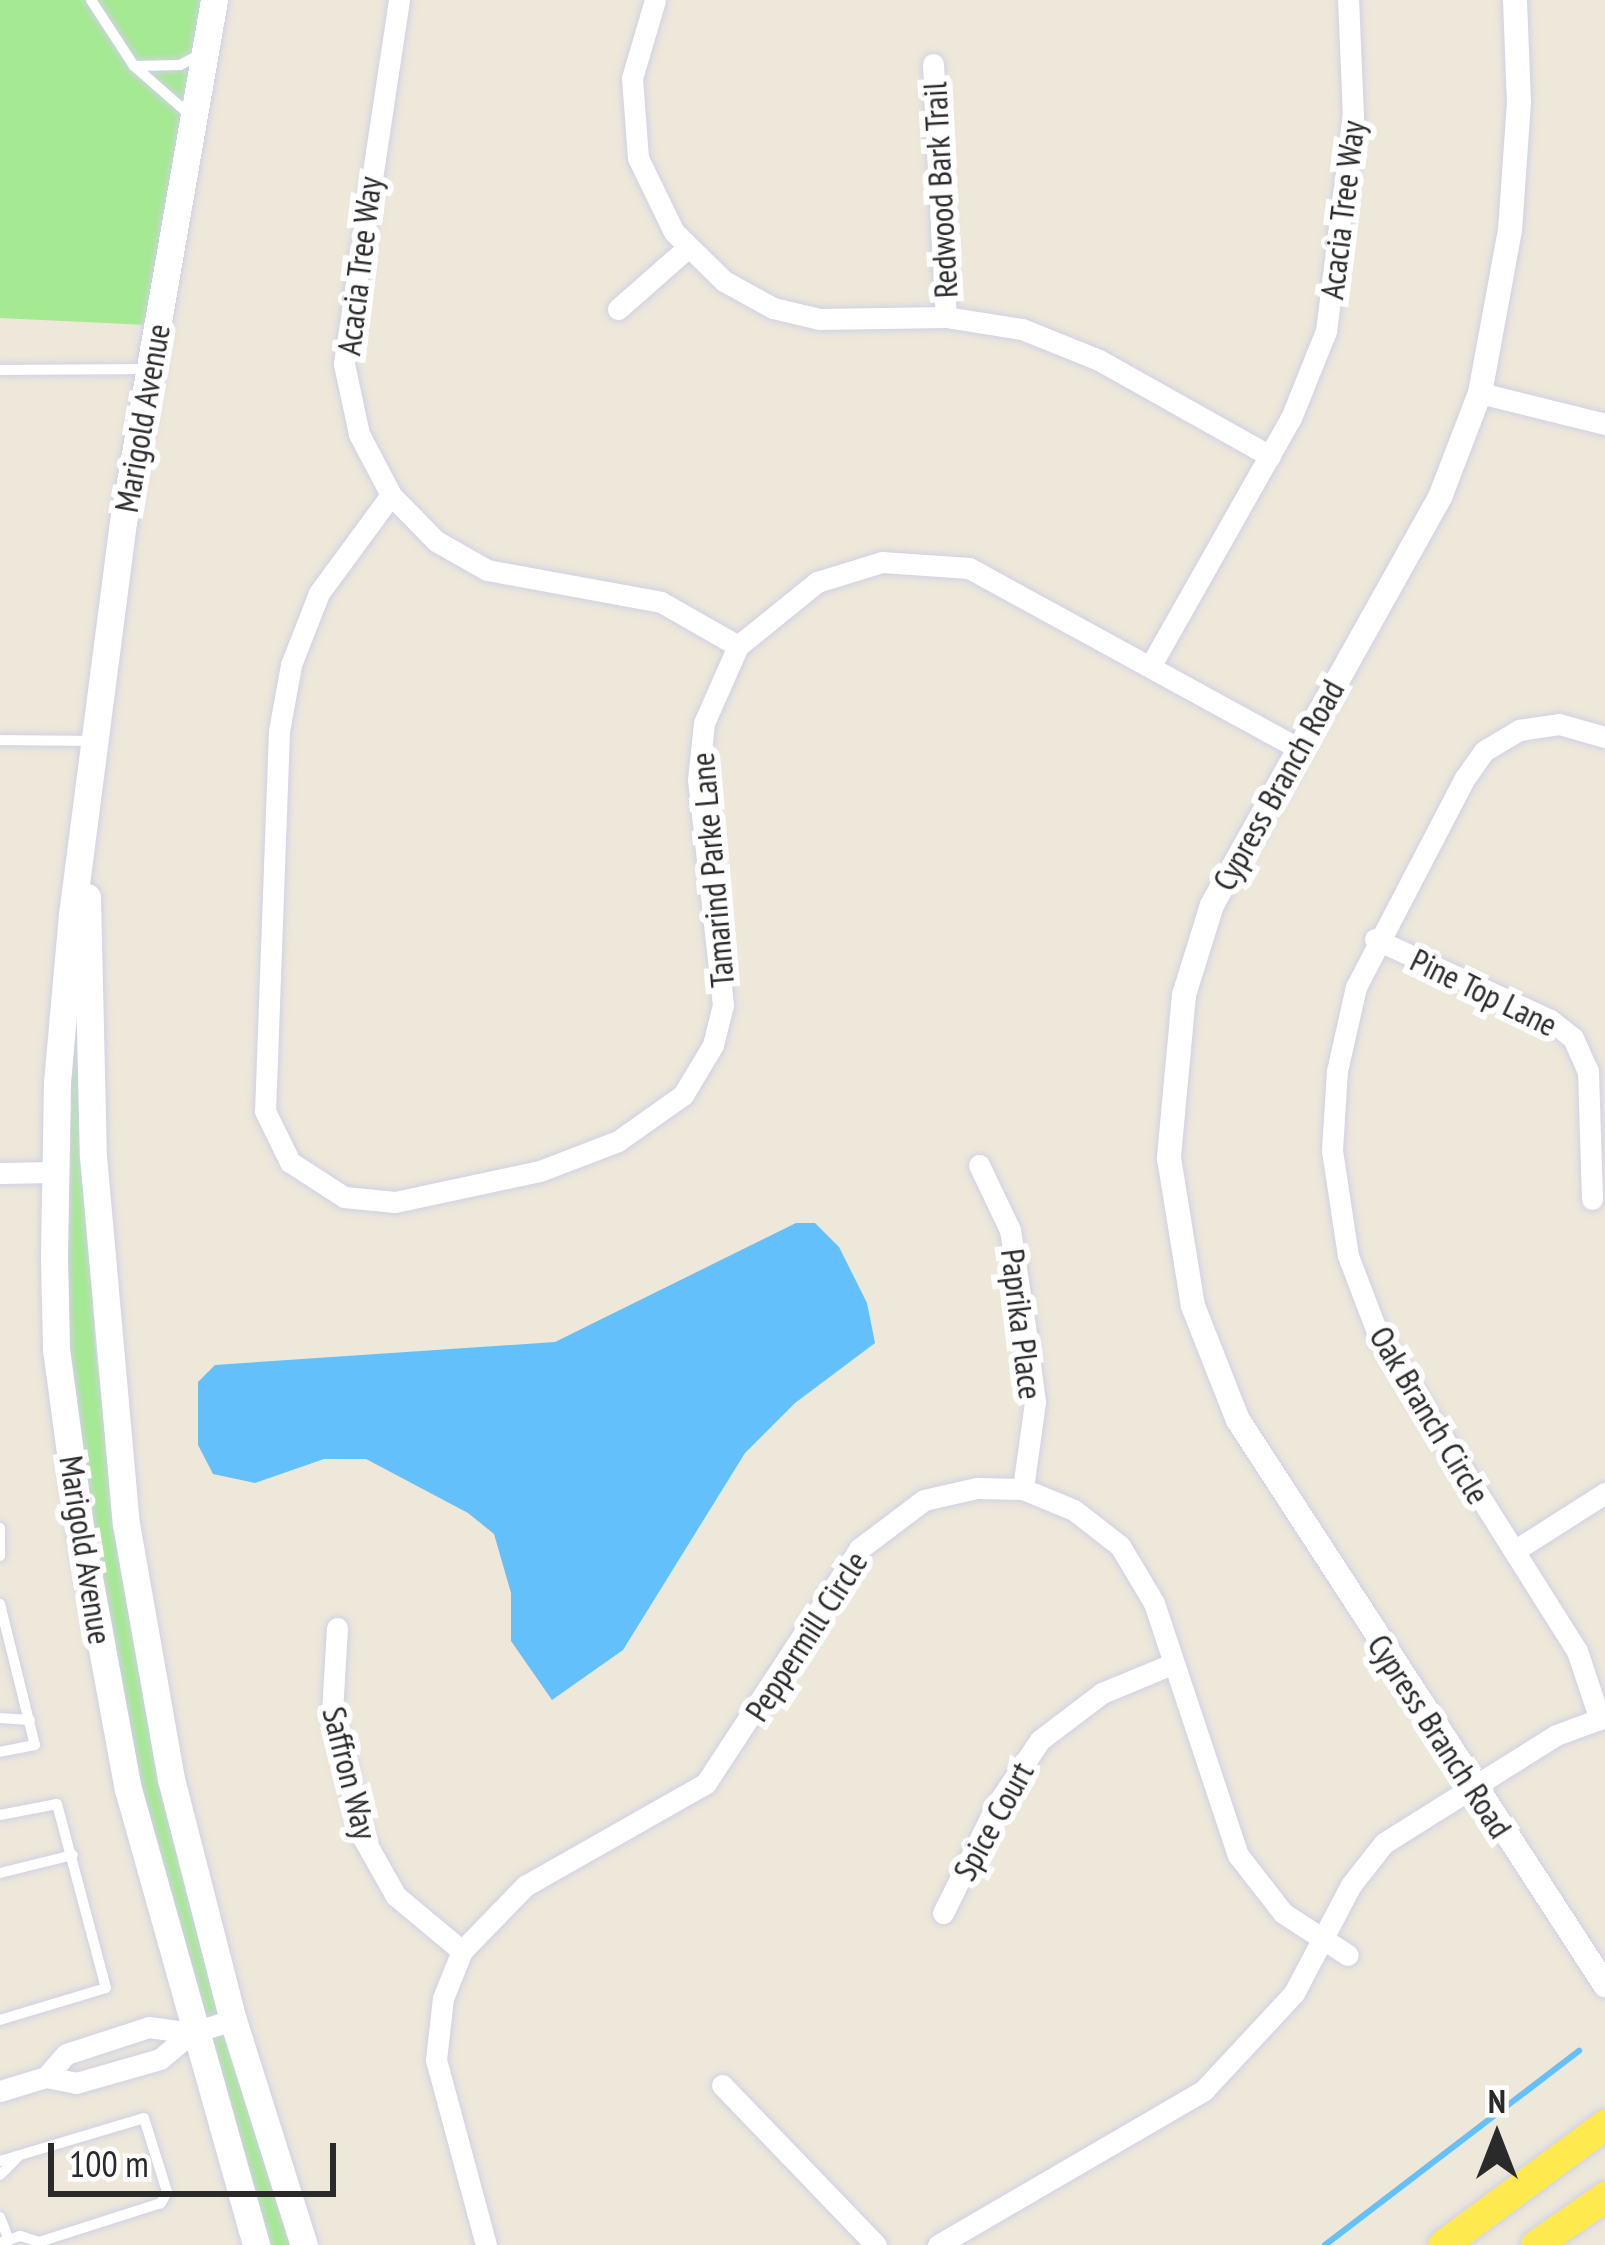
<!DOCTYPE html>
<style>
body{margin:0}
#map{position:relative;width:1605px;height:2245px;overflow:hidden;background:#eee8da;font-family:"PT Sans Narrow",sans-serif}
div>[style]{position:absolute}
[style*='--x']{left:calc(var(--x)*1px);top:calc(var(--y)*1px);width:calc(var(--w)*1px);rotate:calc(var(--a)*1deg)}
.green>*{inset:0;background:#a5e992;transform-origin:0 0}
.water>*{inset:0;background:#63c0fa}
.stream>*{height:6px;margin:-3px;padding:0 3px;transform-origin:3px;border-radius:3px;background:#63c0fa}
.roads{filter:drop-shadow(0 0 3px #d0d1e4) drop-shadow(0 0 3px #d0d1e4)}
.service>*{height:10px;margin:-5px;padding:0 5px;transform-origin:5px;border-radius:5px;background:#fff}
.minor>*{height:21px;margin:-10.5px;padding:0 10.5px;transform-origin:10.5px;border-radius:10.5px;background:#fff}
.tertiary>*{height:24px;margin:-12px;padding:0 12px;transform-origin:12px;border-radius:12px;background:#fff}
.secondary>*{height:27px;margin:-13.5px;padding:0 13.5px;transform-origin:13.5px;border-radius:13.5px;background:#fff}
.primary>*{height:30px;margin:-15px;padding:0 15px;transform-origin:15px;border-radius:15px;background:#feea4f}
span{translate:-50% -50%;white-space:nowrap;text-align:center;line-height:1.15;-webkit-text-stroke:12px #fff;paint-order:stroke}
.street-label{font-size:33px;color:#2a2a2a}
.north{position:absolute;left:1437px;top:2077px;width:120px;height:120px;-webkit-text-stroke:9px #fff;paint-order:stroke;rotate:0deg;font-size:33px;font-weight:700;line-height:48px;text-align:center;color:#2a2a2a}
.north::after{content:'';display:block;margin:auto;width:42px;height:54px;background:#2a2a2a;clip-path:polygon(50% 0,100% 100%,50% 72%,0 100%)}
.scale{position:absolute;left:48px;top:2143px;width:288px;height:54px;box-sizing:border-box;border:6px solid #2a2a2a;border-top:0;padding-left:15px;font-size:36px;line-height:42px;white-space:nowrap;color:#2a2a2a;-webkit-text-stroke:9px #fff;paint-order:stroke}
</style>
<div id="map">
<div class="green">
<i style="clip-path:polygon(0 0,204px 0,148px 325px,0 318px)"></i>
<i style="clip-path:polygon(78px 1001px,95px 1343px,115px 1515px,221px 2012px,198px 2020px,137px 1787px,66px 1348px,62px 1172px)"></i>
<i style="left:226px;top:2034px;width:221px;height:23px;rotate:72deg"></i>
</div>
<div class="water">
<i style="clip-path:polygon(796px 1223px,815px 1223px,839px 1247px,867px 1303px,875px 1343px,795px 1403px,745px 1453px,623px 1650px,552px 1700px,511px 1641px,511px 1593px,494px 1534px,468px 1513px,366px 1459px,324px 1459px,255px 1483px,213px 1474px,198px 1445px,198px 1382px,215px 1365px,555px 1342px)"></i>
</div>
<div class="stream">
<i style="--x:1325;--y:2245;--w:320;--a:-37.4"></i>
</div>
<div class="roads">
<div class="service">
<i style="--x:91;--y:0;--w:79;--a:56.9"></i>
<i style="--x:190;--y:115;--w:74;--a:-138.8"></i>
<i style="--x:134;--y:66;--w:46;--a:-1.2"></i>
<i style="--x:180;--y:65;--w:21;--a:-28"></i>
<i style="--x:0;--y:370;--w:147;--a:-0.4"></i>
<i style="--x:0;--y:740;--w:93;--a:0.6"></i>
<i style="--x:0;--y:1528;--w:28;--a:90"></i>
<i style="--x:0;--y:1604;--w:145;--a:76.1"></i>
<i style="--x:35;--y:1745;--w:36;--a:169"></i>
<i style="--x:0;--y:1718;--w:30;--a:4"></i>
<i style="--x:0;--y:1815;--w:58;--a:-10.9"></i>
<i style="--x:57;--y:1804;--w:190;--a:75.1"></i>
<i style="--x:106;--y:1988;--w:111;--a:163.2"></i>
<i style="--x:0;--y:1873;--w:75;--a:-13.9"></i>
<i style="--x:0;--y:2161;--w:150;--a:-16.6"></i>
<i style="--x:144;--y:2118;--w:77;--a:72.7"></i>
<i style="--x:167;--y:2192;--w:13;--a:119"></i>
<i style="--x:161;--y:2203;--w:128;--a:162.3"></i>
<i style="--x:39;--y:2242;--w:20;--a:-162"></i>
<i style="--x:20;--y:2236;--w:21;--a:161"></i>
<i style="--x:0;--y:2175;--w:25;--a:-45"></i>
<i style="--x:0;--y:2217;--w:25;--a:69"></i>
</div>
<div class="minor">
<i style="--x:399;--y:0;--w:368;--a:98.6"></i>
<i style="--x:344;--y:364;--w:72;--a:77.9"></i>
<i style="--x:359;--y:434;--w:69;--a:62.3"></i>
<i style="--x:391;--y:495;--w:64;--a:45.6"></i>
<i style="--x:436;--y:541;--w:59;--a:29.6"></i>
<i style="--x:487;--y:570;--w:177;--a:10.4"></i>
<i style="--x:661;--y:602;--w:89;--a:29.7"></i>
<i style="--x:655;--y:0;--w:81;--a:106.4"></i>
<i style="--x:632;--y:78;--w:80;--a:85.7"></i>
<i style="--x:638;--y:158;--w:82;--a:64.1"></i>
<i style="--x:674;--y:232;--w:70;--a:44.4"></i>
<i style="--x:724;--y:281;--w:56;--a:28.9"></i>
<i style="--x:773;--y:308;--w:48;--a:13.2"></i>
<i style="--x:820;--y:319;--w:126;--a:-0.9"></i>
<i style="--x:946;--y:317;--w:77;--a:9"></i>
<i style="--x:1022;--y:329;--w:83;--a:21.9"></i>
<i style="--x:1099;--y:360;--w:196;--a:29.3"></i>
<i style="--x:933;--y:64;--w:253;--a:87.1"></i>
<i style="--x:618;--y:309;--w:91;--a:-41.4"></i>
<i style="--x:1480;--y:393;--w:129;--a:13.9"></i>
<i style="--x:391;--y:495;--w:122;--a:126.3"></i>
<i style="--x:319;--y:593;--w:77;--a:111.3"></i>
<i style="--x:291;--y:665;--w:67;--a:100.3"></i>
<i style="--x:279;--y:731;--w:380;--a:92.1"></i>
<i style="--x:265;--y:1111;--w:57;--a:63.9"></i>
<i style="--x:290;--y:1162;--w:64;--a:32.9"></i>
<i style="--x:344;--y:1197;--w:51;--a:5.6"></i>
<i style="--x:395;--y:1202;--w:148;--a:-12.1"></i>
<i style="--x:540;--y:1171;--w:84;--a:-21"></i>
<i style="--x:618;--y:1141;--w:80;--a:-35.3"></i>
<i style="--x:683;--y:1095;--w:58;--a:-59"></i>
<i style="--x:713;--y:1045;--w:41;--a:-76"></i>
<i style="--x:723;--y:1005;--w:226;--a:-96.3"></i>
<i style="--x:698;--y:780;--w:57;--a:-84"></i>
<i style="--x:704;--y:723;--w:84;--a:-66.2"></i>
<i style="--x:738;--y:646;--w:102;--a:-39"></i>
<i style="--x:817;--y:582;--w:68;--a:-17.1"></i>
<i style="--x:882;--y:562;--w:87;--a:3.9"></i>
<i style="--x:969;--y:568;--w:373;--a:28.7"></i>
<i style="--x:1151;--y:665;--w:284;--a:-60.5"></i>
<i style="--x:1291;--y:418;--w:94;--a:-68.1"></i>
<i style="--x:1326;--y:331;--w:216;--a:-82.8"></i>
<i style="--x:1353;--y:117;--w:117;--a:-92.4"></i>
<i style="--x:1375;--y:939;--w:193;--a:24.8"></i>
<i style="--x:1550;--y:1020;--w:29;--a:38"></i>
<i style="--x:1573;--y:1038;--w:36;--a:66"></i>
<i style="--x:1588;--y:1071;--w:128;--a:88.2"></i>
<i style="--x:979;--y:1165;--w:72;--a:64.5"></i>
<i style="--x:1010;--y:1230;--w:97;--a:81.1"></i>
<i style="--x:1025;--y:1326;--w:77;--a:82.5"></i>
<i style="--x:1035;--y:1402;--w:88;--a:97.9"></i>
<i style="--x:0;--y:1173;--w:53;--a:-1.1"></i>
<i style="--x:1514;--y:1551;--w:108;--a:-32.5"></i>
<i style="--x:337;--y:1628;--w:83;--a:93.4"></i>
<i style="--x:332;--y:1711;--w:129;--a:76.5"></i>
<i style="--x:362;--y:1836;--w:69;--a:60.5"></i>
<i style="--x:396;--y:1896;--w:86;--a:39.8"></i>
<i style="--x:1599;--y:1717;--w:70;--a:-108.4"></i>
<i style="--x:1577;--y:1651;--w:371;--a:-122.2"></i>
<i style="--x:1379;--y:1337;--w:87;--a:-110.9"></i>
<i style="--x:1348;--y:1256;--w:107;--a:-98.6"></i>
<i style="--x:1332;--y:1150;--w:79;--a:-86.4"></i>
<i style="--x:1337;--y:1071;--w:86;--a:-77.3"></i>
<i style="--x:1356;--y:987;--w:236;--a:-62.5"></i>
<i style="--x:1465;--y:778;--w:33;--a:-55"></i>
<i style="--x:1484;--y:751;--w:41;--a:-31"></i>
<i style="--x:1519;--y:730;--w:40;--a:-8.5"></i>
<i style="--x:1559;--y:724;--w:48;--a:15.8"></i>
<i style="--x:943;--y:1913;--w:122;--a:-63.6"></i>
<i style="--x:997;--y:1804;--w:77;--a:-56.1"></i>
<i style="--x:1040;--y:1740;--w:78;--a:-37.2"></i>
<i style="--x:1102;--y:1693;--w:76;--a:-22.5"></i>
<i style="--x:46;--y:2077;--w:30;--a:-49"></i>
<i style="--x:66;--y:2054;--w:87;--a:-18"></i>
<i style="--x:149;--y:2027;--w:42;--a:8.1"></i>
<i style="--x:722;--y:2085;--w:222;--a:46.1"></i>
<i style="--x:0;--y:2091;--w:48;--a:-16.9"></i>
<i style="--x:46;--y:2077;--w:31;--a:11"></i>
<i style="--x:76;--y:2083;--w:87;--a:-15.9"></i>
<i style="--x:160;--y:2059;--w:40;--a:-40"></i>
<i style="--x:191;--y:2033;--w:44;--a:-17.2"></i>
<i style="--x:486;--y:2245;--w:192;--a:-105.1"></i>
<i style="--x:436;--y:2060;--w:62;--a:-83.6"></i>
<i style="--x:443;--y:1998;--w:51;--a:-68"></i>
<i style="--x:462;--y:1951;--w:91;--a:-45.9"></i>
<i style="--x:525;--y:1886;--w:208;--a:-29.6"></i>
<i style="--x:706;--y:1783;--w:280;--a:-56.8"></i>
<i style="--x:859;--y:1549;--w:81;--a:-37"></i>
<i style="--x:924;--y:1500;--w:54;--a:-12.8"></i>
<i style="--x:977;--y:1488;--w:46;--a:1.2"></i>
<i style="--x:1023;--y:1489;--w:55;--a:22.4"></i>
<i style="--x:1074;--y:1510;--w:58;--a:38"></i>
<i style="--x:1120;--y:1546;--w:66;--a:59.2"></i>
<i style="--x:1154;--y:1603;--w:266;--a:71.6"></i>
<i style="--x:1238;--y:1855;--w:73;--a:52.2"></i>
<i style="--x:1283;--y:1913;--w:77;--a:32.9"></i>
<i style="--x:938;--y:2245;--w:308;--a:-30.2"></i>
<i style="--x:1204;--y:2090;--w:132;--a:-47.1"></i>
<i style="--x:1294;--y:1993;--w:122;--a:-62.2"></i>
<i style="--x:1351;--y:1885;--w:53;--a:-51.8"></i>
<i style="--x:1384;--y:1843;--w:203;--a:-32.1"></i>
<i style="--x:1556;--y:1735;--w:52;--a:-20.2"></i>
</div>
<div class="tertiary">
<i style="--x:1515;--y:0;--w:102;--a:87.8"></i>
<i style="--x:1519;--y:102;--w:128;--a:94"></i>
<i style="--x:1510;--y:230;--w:166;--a:100.4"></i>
<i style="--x:1480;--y:393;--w:111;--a:111"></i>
<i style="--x:1440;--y:497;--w:467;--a:119.2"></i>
<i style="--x:1212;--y:905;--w:94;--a:107.3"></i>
<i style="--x:1184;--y:995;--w:164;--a:95.3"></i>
<i style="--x:1169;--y:1158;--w:150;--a:80.8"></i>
<i style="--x:1193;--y:1306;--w:123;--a:68.5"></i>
<i style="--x:1238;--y:1420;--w:674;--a:56.99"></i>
</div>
<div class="secondary">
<i style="--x:214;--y:0;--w:530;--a:99.89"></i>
<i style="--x:123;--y:522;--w:395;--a:97.4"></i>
<i style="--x:72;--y:914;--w:170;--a:95.1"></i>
<i style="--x:57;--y:1083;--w:176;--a:91"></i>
<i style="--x:54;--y:1259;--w:90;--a:88.7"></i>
<i style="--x:56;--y:1349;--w:187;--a:82.3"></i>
<i style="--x:81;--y:1534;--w:259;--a:79.6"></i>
<i style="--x:128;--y:1789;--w:474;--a:74.3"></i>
<i style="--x:87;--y:897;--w:259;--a:88.7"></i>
<i style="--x:93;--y:1156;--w:369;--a:84.9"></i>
<i style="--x:126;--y:1524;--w:259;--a:80"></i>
<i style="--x:171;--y:1779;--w:249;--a:75.6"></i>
<i style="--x:233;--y:2020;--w:236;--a:72.5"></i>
</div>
<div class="primary">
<i style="--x:1443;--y:2245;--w:202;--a:-36.5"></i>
<i style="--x:1536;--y:2245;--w:84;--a:-34.8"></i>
</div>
</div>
<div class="street-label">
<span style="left:940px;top:190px;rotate:-93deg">Redwood Bark Trail</span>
<span style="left:1342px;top:210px;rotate:-83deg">Acacia Tree Way</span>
<span style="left:359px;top:266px;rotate:-83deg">Acacia Tree Way</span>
<span style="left:142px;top:418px;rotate:-80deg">Marigold Avenue</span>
<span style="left:1278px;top:785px;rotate:-61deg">Cypress Branch Road</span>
<span style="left:712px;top:870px;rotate:-95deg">Tamarind Parke Lane</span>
<span style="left:1484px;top:992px;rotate:26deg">Pine Top Lane</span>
<span style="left:1022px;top:1324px;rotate:83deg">Paprika Place</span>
<span style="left:1430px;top:1415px;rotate:59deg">Oak Branch Circle</span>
<span style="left:86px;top:1550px;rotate:81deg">Marigold Avenue</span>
<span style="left:806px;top:1636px;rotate:-57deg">Peppermill Circle</span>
<span style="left:1440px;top:1736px;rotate:57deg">Cypress Branch Road</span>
<span style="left:350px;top:1773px;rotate:76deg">Saffron Way</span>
<span style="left:993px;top:1821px;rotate:-61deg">Spice Court</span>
</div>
<div class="north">N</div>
<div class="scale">100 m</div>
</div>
